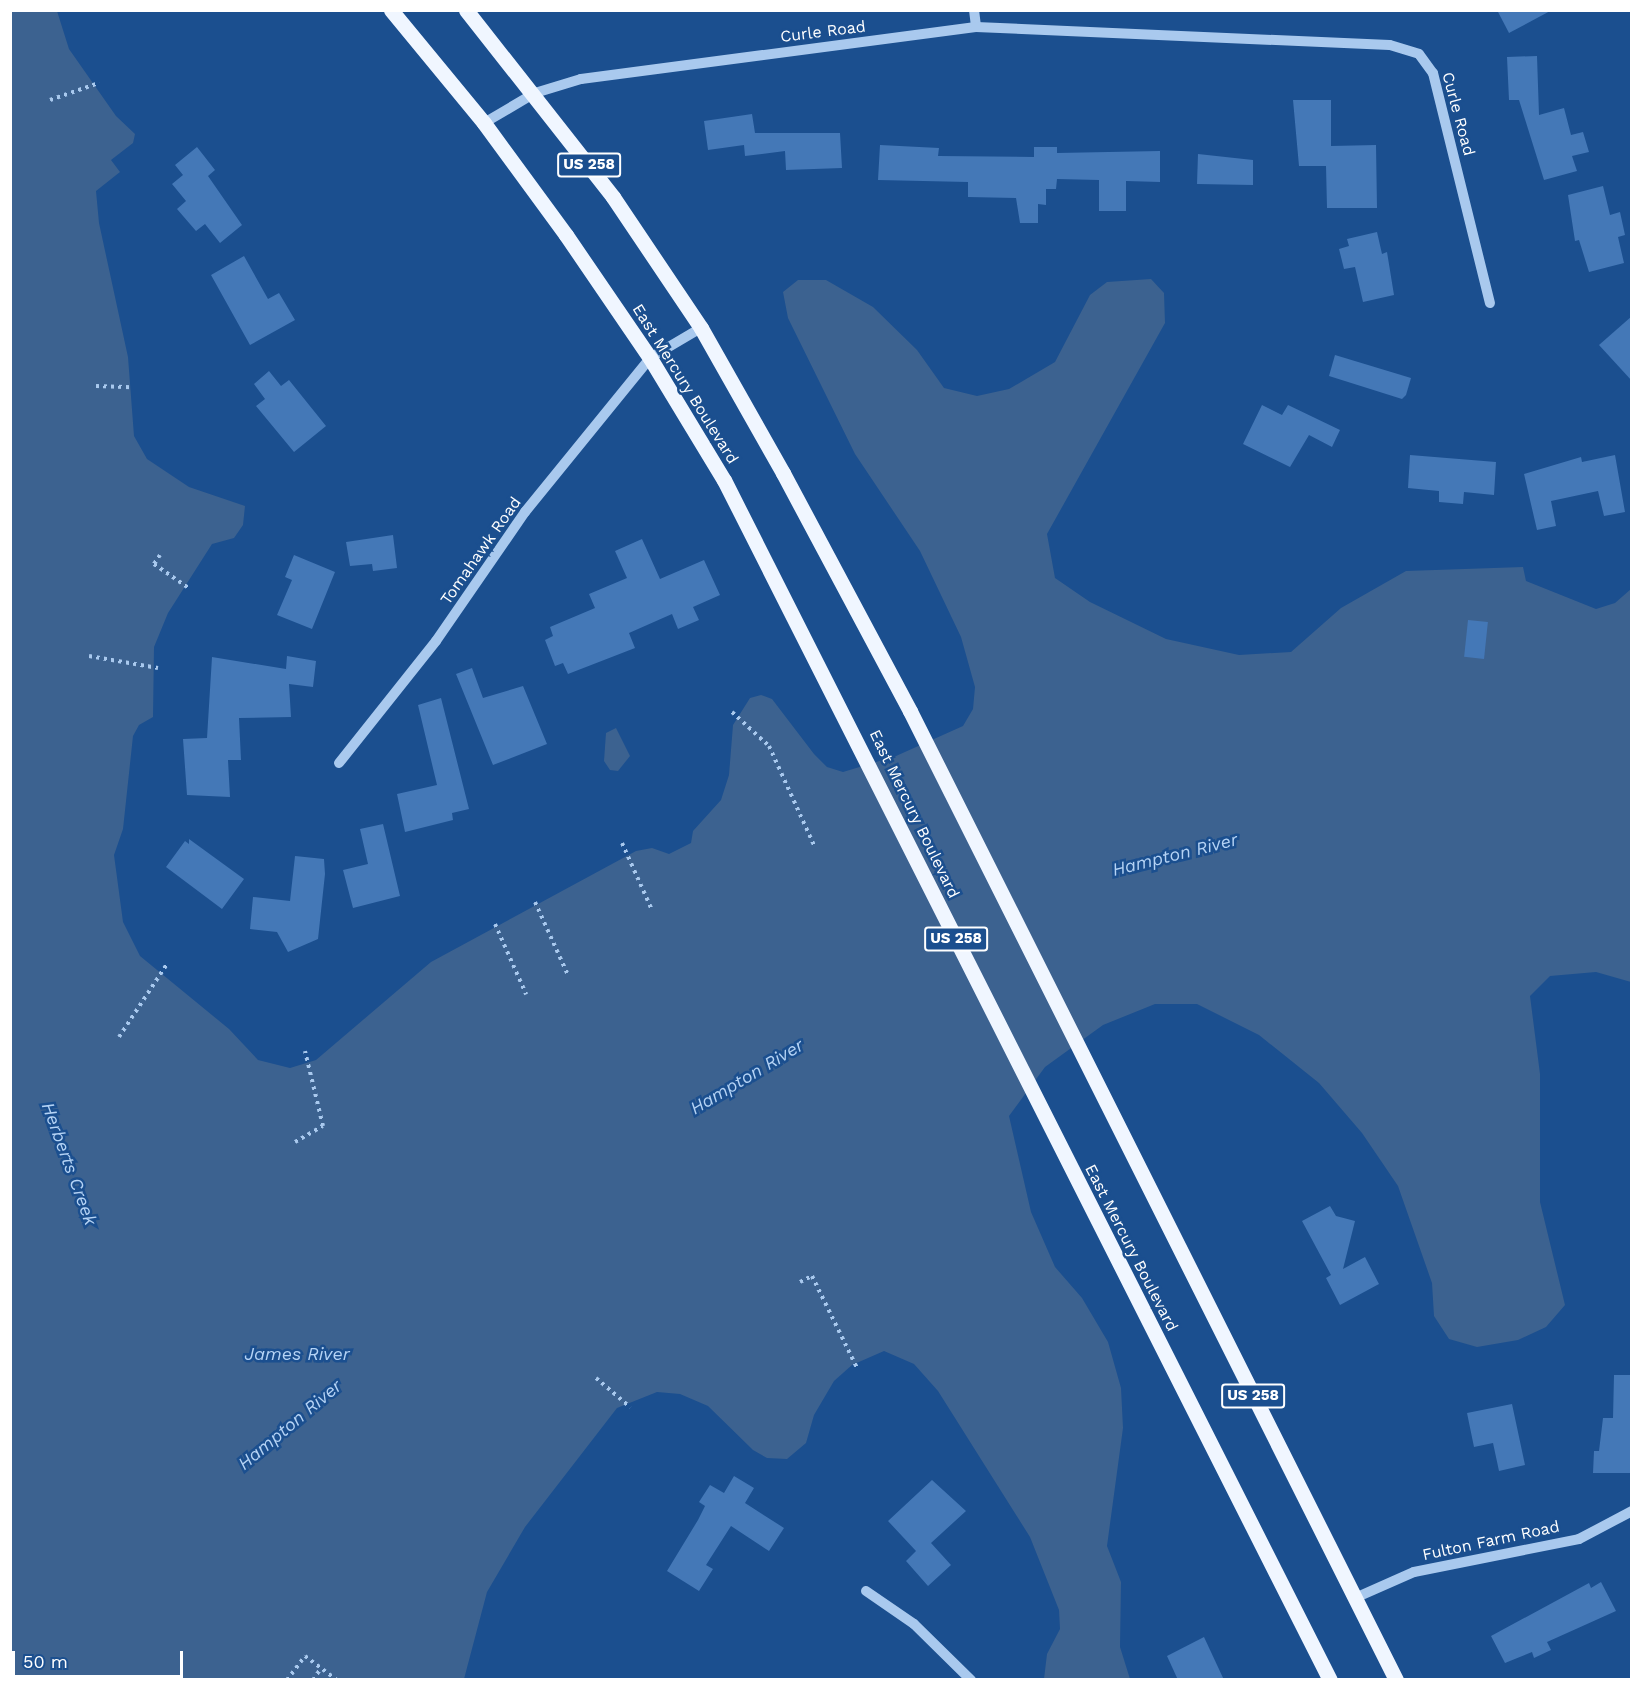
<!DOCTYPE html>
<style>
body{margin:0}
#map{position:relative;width:1642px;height:1690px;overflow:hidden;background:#1b4f8f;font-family:"Work Sans",sans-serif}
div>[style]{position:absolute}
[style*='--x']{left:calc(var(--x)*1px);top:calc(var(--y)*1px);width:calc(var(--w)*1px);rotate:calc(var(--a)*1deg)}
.water>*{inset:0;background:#3c6290}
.building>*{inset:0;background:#4478b7;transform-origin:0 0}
.path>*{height:4px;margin-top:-2px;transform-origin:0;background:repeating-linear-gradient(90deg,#a9c9ee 0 3px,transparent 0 7.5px)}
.minor>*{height:10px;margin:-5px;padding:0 5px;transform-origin:5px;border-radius:5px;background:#a9c9ee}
.major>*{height:15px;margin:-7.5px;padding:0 7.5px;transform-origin:7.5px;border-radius:7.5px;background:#f0f6ff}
span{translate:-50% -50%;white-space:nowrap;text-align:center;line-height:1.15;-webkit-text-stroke:5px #1b4f8f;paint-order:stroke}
.shield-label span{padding:2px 4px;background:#1b4f8f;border:2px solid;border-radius:4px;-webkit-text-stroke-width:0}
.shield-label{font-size:15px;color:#fff;font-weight:700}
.street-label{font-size:16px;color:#fff}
.water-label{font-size:18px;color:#b5d3f5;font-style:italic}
.frame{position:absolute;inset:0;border:12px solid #fff;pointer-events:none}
.scale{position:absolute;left:12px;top:1651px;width:171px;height:27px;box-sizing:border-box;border:3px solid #fff;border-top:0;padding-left:8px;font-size:18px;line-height:21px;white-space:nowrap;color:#fff;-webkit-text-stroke:4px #1b4f8f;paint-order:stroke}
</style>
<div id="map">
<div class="water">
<i style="clip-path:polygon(11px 11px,57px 11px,69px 49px,116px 116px,135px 134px,133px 143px,111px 160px,120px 172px,96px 191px,99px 223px,128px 357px,134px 436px,147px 459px,189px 487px,245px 506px,243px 525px,234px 538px,212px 544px,168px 613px,154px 647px,153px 717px,139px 725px,133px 736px,123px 829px,114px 855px,123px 922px,140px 956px,229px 1029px,258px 1060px,290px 1068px,316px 1060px,431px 962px,636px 851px,652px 848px,669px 854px,691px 843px,693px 831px,721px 800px,729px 775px,733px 725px,750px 698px,761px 695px,772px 699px,814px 754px,827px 767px,843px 772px,896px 756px,963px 726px,973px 709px,975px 687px,961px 637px,920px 551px,855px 454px,788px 318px,783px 292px,798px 280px,826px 280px,873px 307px,917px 350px,944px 388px,977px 396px,1009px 389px,1055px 362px,1090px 295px,1107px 282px,1151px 279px,1164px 293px,1165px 323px,1047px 534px,1055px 578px,1090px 602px,1166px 639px,1239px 655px,1291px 652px,1341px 608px,1406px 571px,1523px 567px,1526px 581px,1596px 609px,1615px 603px,1631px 589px,1631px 982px,1596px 972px,1550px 976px,1530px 996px,1540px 1074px,1540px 1202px,1565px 1305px,1546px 1327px,1518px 1340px,1477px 1347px,1449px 1339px,1434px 1316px,1432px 1283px,1398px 1186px,1362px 1133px,1319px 1083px,1259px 1035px,1197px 1004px,1155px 1004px,1103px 1025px,1045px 1067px,1009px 1116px,1031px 1212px,1055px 1267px,1082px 1298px,1108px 1342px,1121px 1388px,1123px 1428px,1107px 1546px,1121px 1582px,1120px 1647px,1130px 1679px,1044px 1679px,1047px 1654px,1060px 1629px,1059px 1610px,1030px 1537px,938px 1391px,914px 1364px,884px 1351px,852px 1365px,834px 1381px,814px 1415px,806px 1443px,787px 1459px,767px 1458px,753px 1450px,708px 1406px,680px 1394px,657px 1392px,617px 1408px,525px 1527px,487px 1592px,464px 1679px,11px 1680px)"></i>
<i style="clip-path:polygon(616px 728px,630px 756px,618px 771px,610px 770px,604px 761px,606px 733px)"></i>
</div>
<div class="building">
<i style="clip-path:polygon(1497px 10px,1552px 10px,1509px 33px)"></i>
<i style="clip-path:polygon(1537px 56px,1539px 115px,1564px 108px,1571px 135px,1583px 132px,1589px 152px,1572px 156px,1577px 171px,1544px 180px,1519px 100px,1509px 100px,1507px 57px)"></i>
<i style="clip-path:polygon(1293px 100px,1331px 100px,1331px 146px,1376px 145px,1377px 208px,1327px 208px,1326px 166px,1299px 166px)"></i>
<i style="clip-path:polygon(752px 114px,755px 133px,840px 133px,842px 168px,786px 170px,785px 151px,745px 156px,744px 145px,708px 150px,704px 121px)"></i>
<i style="clip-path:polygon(880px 145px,939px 148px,938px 156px,1034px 157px,1034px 147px,1057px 147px,1057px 153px,1160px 151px,1160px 182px,1126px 181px,1126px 211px,1099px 211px,1099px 180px,1057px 179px,1056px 189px,1046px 189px,1046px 205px,1038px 204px,1038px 223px,1020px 223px,1016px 198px,968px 197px,968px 182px,878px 180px)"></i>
<i style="clip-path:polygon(197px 147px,215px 170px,208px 176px,242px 225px,220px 243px,205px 224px,196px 231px,177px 209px,186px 201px,172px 184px,183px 175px,175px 165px)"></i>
<i style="clip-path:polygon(1198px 154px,1253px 160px,1253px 185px,1197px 184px)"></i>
<i style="clip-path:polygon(1603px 186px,1610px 215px,1620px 212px,1625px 235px,1618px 237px,1624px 263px,1589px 272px,1579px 240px,1575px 241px,1568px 195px)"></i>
<i style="clip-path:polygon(1377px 232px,1382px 254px,1387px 252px,1394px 295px,1363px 302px,1355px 267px,1344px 269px,1339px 249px,1349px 246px,1347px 239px)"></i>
<i style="clip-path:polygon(244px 256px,268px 299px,279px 293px,295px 320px,250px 345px,211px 275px)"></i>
<i style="clip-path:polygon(1632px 316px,1632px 381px,1599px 345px)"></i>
<i style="clip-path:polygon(1335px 355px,1411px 378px,1406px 395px,1402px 399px,1329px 376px)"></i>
<i style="clip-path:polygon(269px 371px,281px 386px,289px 380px,326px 426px,294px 452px,256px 406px,265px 399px,254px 384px)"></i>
<i style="clip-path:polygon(1262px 405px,1282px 415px,1288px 405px,1340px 430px,1332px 447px,1309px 435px,1290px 467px,1243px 444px)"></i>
<i style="clip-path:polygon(1410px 455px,1496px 462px,1494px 495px,1464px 492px,1463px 504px,1439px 502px,1439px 491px,1408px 488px)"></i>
<i style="clip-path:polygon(1615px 455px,1625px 512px,1604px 516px,1598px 491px,1551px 501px,1556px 526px,1537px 530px,1524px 474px,1581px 457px,1582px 462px)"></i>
<i style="clip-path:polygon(393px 535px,397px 568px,373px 571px,372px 564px,350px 566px,346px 542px)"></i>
<i style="clip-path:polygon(642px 539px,660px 579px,704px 560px,720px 595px,693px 607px,699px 620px,678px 629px,672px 614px,629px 633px,635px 648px,568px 674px,563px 663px,555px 666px,545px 640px,553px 636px,550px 627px,595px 608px,589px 594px,627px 578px,615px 551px)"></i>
<i style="clip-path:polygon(294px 555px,335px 572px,312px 629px,277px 615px,292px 580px,285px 577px)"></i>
<i style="left:1468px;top:620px;width:20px;height:37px;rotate:6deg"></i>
<i style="clip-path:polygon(287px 656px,316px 661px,313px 687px,289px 684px,291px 717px,239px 718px,241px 760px,228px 760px,230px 797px,187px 795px,183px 739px,207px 738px,212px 657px,286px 669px)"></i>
<i style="clip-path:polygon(472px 668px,483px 698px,523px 686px,547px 744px,493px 765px,456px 674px)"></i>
<i style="clip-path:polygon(441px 698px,469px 809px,452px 813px,453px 820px,405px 832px,397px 794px,437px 785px,418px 705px)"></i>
<i style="clip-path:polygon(383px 824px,400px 896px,353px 908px,343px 870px,368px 864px,360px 829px)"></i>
<i style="clip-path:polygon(189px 839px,244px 879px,222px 909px,166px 867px,185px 841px,189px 844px)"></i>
<i style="clip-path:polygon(295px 856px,324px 859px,325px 874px,318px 939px,288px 952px,277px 932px,250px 929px,253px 897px,290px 901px)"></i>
<i style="clip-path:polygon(1330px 1206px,1336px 1216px,1355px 1221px,1343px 1269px,1365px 1257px,1379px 1284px,1340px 1305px,1326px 1278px,1331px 1275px,1302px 1221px)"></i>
<i style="clip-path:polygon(1614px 1375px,1632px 1375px,1632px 1473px,1593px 1473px,1594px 1451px,1599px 1451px,1603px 1418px,1613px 1418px)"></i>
<i style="clip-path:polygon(1512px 1404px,1525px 1465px,1499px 1471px,1493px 1443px,1474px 1447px,1467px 1413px)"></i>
<i style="clip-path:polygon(734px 1476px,754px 1488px,745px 1503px,784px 1528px,769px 1551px,731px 1526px,706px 1565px,713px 1569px,699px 1591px,667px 1571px,698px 1520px,705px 1506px,699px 1502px,710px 1485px,724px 1493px)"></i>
<i style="clip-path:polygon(932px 1480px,966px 1511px,931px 1543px,951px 1565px,928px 1586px,906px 1561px,916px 1551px,888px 1521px)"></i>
<i style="clip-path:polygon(1601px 1582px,1616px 1611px,1547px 1642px,1551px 1650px,1534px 1658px,1532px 1652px,1505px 1663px,1491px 1636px,1589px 1583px,1591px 1588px)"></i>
<i style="clip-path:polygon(1204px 1637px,1224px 1680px,1178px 1680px,1167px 1656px)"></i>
</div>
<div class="path">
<i style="--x:50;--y:100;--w:52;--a:-19.1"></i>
<i style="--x:96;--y:386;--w:36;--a:2"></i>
<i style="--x:160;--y:555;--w:11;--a:124"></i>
<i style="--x:154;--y:564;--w:44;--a:34.8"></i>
<i style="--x:89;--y:656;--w:70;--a:9.9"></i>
<i style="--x:732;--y:712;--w:50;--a:42.6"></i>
<i style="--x:769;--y:746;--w:109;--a:65.6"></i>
<i style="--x:622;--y:843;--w:73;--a:65.9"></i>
<i style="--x:535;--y:902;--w:78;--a:65.7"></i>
<i style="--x:495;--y:924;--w:77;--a:66.1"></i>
<i style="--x:119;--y:1037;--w:87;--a:-56.7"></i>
<i style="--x:295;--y:1142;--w:32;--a:-30"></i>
<i style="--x:323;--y:1126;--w:77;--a:-103.5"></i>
<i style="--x:800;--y:1282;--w:13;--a:-27"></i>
<i style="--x:812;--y:1276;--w:102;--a:63.9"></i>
<i style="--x:596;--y:1378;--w:45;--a:40.5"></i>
<i style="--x:287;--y:1680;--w:30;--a:-53"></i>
<i style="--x:305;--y:1656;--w:40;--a:37"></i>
<i style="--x:313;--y:1680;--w:14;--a:-56"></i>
</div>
<div class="minor">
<i style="--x:974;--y:10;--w:17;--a:83"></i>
<i style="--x:484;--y:123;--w:59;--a:-30.5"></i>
<i style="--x:535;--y:93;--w:48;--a:-16.9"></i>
<i style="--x:581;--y:79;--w:398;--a:-7.5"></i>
<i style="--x:976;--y:27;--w:414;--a:2.5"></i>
<i style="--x:1390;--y:45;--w:30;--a:17"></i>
<i style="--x:1419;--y:54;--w:24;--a:54"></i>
<i style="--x:1433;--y:73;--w:237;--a:76.1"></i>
<i style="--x:339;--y:763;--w:156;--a:-51.5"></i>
<i style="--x:436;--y:641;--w:157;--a:-55.4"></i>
<i style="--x:525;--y:512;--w:198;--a:-50.9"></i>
<i style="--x:650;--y:358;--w:59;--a:-30.5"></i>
<i style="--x:866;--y:1591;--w:58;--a:34.5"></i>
<i style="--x:914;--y:1624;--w:80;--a:44.5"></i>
<i style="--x:1355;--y:1598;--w:64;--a:-23.8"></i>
<i style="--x:1414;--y:1572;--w:168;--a:-11.3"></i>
<i style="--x:1579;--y:1539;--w:60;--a:-27.8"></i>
</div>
<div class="major">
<i style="--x:391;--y:10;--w:146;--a:50.5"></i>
<i style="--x:484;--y:123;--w:139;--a:53.8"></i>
<i style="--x:566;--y:235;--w:149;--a:55.7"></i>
<i style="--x:650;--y:358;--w:143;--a:58.8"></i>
<i style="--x:724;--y:480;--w:1344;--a:63.21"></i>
<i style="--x:466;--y:10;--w:238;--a:51.8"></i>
<i style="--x:613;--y:197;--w:158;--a:56.1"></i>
<i style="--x:701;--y:328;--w:167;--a:60.5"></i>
<i style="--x:783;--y:473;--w:270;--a:61.9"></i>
<i style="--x:910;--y:711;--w:1084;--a:63.36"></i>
</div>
<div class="shield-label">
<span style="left:589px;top:165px">US 258</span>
<span style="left:956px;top:939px">US 258</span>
<span style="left:1253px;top:1396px">US 258</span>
</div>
<div class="street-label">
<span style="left:823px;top:32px;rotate:-7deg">Curle Road</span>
<span style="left:1458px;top:114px;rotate:75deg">Curle Road</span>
<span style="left:685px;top:384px;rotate:58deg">East Mercury Boulevard</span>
<span style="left:481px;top:551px;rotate:-55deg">Tomahawk Road</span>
<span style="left:914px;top:814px;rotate:64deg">East Mercury Boulevard</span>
<span style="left:1131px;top:1248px;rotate:63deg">East Mercury Boulevard</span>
<span style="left:1491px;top:1541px;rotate:-12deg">Fulton Farm Road</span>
</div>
<div class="water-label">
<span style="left:1175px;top:855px;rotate:-14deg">Hampton River</span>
<span style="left:747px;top:1077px;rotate:-31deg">Hampton River</span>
<span style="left:69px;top:1164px;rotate:70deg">Herberts Creek</span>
<span style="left:297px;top:1354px">James River</span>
<span style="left:290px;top:1425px;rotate:-40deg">Hampton River</span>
</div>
<div class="frame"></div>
<div class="scale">50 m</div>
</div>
